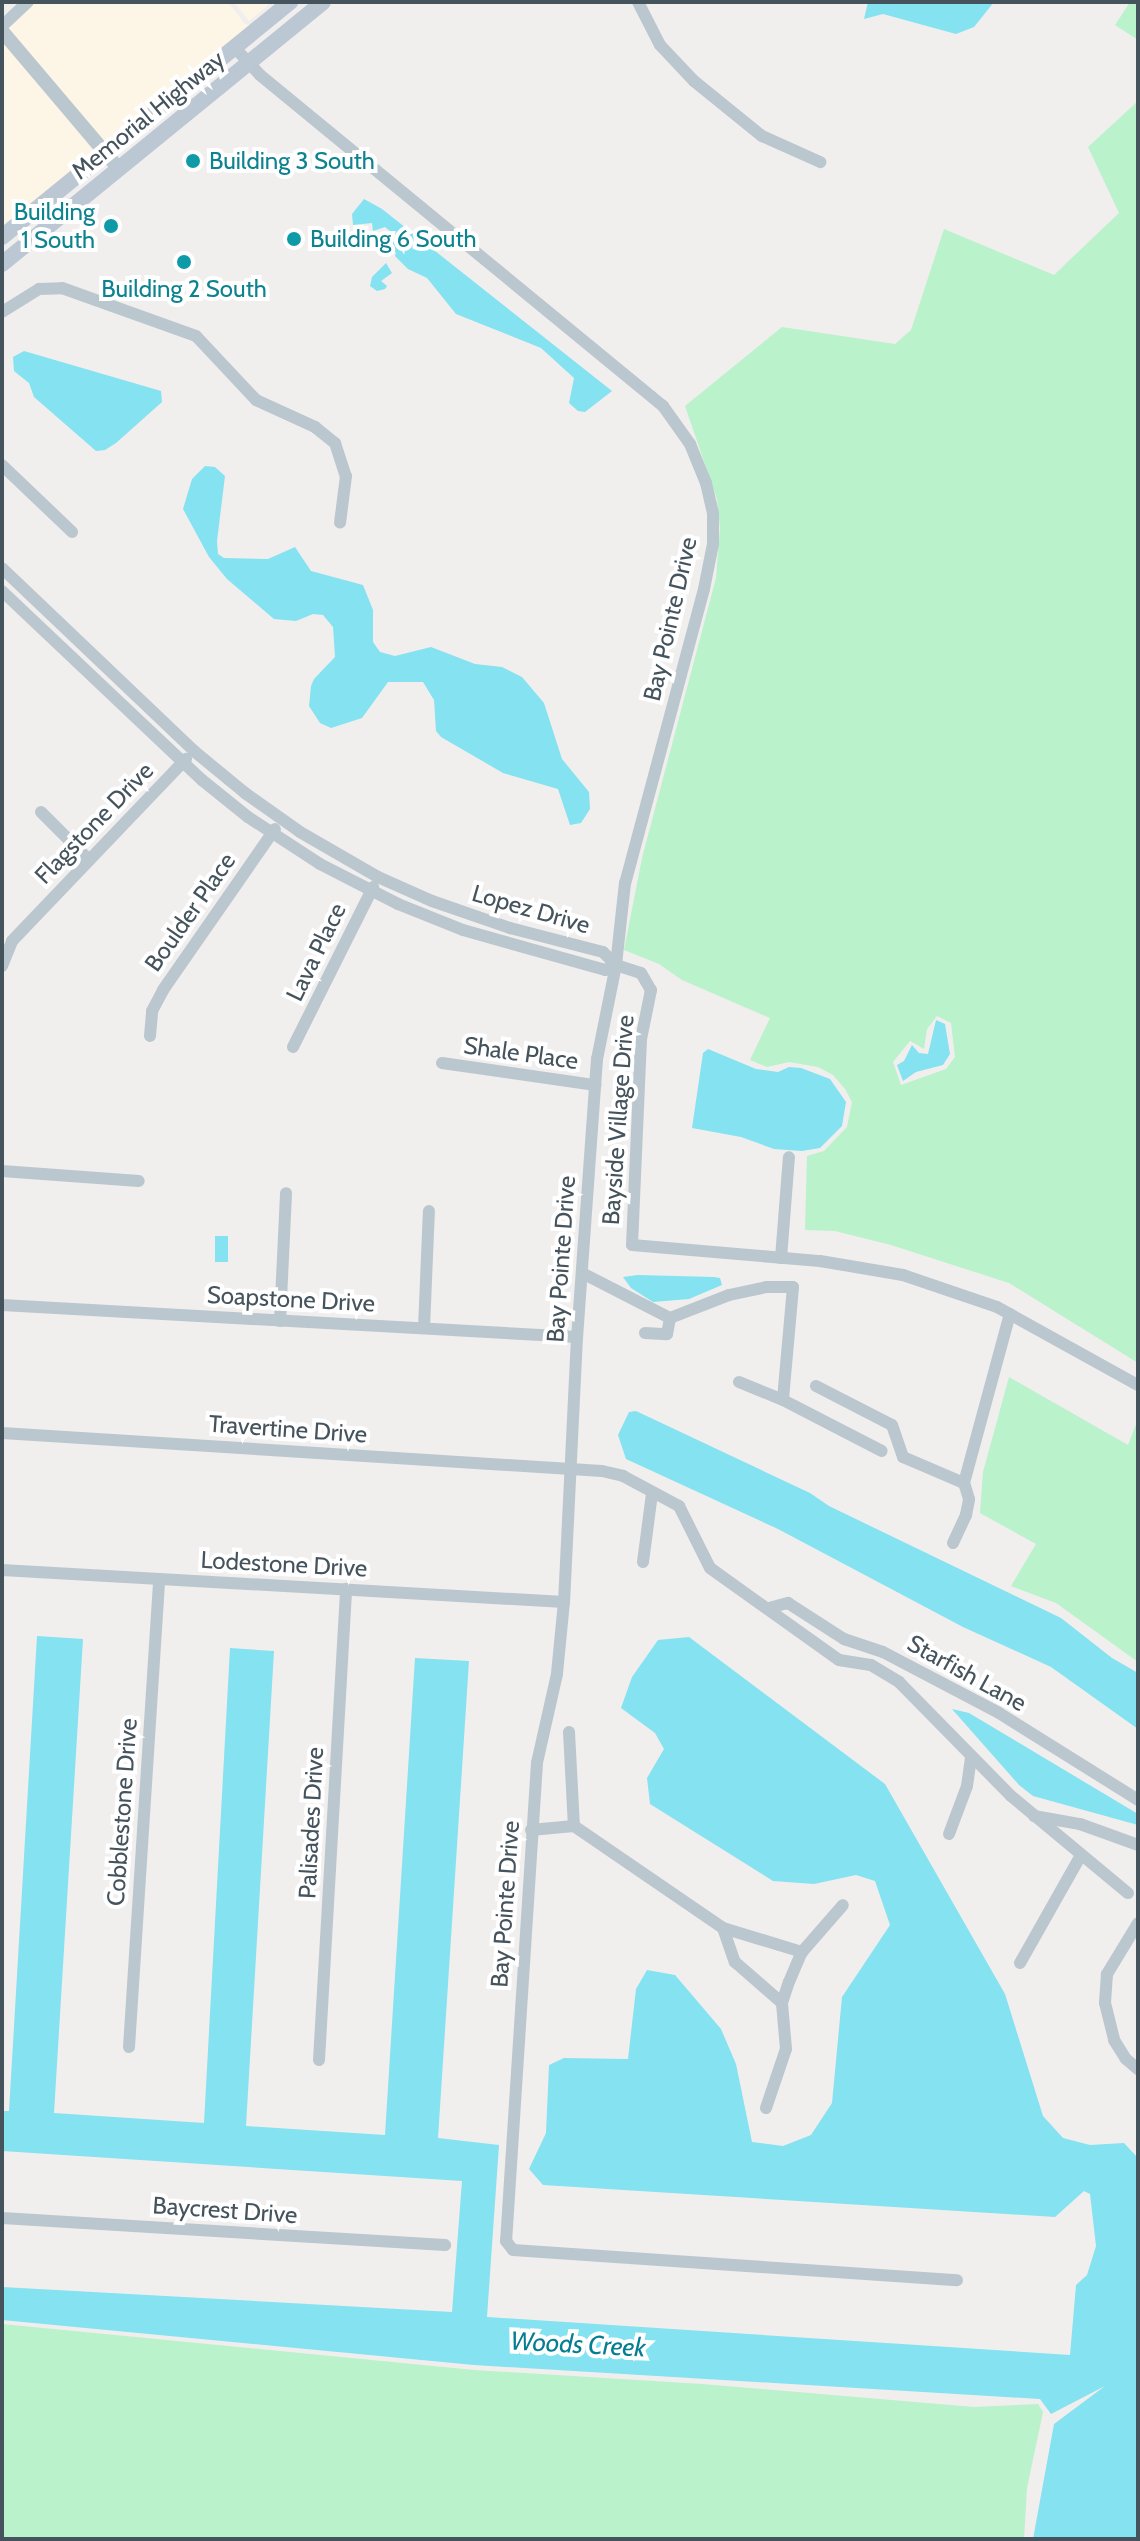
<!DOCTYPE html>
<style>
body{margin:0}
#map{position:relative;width:1140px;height:2541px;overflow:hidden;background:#f1eeee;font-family:Cabin,sans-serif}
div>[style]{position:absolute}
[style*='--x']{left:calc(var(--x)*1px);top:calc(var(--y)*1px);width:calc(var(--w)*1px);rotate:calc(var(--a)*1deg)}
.commercial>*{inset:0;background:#fdf5e6}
.green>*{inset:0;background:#b9f2cb}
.water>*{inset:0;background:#84e2f1;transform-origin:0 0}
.minor>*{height:12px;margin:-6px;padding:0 6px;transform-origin:6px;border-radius:6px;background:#bbc7ce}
.tertiary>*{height:14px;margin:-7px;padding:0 7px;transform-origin:7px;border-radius:7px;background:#bbc7ce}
.secondary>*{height:16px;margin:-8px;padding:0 8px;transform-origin:8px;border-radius:8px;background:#bbc8d4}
.dots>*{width:22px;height:22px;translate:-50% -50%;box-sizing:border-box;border:4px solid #fff;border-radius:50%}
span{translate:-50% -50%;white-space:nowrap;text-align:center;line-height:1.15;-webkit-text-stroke:8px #fff;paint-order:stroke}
.street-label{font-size:24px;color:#45535d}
.culture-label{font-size:24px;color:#0d838f}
.left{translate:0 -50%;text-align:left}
.right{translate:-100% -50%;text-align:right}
.water-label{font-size:26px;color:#067e92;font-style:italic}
.frame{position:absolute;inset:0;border:4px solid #45535d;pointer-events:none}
</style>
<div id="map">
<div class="commercial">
<i style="clip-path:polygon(36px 2px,228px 2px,245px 24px,252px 25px,106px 147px,8px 29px)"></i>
<i style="clip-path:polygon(234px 2px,272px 2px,249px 21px)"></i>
<i style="clip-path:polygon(2px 40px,96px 154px,2px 230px)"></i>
</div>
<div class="green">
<i style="clip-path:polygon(1130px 2px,1138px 2px,1138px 40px,1115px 25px)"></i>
<i style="clip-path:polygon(evenodd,1138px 101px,1138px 1363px,1009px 1283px,891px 1245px,835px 1231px,805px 1230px,807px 1156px,824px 1151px,847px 1127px,852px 1102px,845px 1089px,833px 1075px,818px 1067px,789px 1062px,767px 1067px,750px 1060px,770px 1018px,682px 980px,659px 964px,624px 950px,642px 858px,716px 578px,720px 528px,717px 499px,685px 406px,782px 327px,895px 344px,911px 330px,944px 229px,1054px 275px,1119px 213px,1088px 147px,1138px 101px,937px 1016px,951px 1023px,955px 1057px,946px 1069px,901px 1085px,893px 1062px,910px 1041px,924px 1049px,927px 1029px,937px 1016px)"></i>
<i style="clip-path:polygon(1009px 1377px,1128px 1445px,1138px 1419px,1138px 1662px,1056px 1603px,1011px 1586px,1036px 1544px,980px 1513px,983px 1472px)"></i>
<i style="clip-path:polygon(2px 2324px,474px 2370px,702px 2384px,974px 2407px,1038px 2404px,1043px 2412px,1027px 2488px,1024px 2539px,2px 2539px)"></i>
</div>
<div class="water">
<i style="clip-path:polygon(868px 2px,994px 2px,974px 27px,956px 34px,883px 14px,864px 19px)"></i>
<i style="clip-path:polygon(364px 199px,382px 209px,612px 391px,585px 412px,578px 411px,569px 403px,574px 378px,541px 348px,456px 314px,427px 278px,408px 269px,395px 256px,396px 253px,384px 240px,390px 231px,385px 227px,373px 231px,372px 223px,353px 225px,352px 214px)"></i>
<i style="clip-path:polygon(386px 263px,392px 273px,381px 281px,387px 286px,385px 289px,377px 291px,370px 286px,372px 277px)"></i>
<i style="clip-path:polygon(24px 351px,161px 391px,162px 402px,116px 443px,105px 450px,96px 451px,34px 397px,29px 383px,14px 371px,13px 357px)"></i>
<i style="clip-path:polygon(205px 466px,215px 467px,225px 476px,217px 541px,218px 554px,224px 558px,268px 559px,295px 547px,311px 571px,363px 585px,373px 610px,373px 642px,380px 652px,395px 656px,431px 647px,475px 664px,502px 667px,522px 677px,544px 703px,562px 759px,589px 792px,590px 809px,581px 823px,570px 825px,558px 789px,503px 773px,441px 737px,436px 731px,434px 700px,423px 682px,388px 682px,362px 718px,331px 728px,320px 723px,309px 706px,311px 686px,314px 679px,335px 657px,333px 627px,323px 615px,313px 614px,296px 621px,274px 619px,227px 579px,209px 557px,183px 509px,192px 479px)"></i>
<i style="clip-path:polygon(936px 1020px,945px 1024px,950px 1054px,943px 1065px,916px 1072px,903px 1081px,897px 1065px,904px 1061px,912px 1045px,919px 1053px,928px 1054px)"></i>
<i style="clip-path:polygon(708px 1049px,756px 1069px,778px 1072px,789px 1067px,801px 1068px,830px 1079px,846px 1102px,842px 1126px,820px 1148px,802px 1151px,774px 1149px,741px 1137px,692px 1128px,703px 1053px)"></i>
<i style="left:215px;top:1236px;width:13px;height:26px"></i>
<i style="clip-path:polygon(638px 1275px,714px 1277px,720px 1278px,722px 1285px,689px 1299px,653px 1302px,631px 1288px,623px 1277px)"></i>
<i style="clip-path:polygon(636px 1411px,810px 1493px,829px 1506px,1061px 1618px,1112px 1658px,1138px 1673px,1138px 1729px,1051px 1667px,963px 1627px,778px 1529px,626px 1459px,618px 1435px,629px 1412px)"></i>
<i style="clip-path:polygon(37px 1636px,83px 1639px,54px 2113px,204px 2123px,230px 1648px,274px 1651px,246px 2126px,385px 2135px,415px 1658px,469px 1661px,438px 2138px,499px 2145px,487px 2317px,1070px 2355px,1076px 2285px,1087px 2275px,1096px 2246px,1090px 2194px,1084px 2191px,1055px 2217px,543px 2185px,529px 2169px,546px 2133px,549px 2065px,564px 2058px,628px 2059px,636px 1989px,647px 1970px,675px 1975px,721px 2029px,736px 2064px,752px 2142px,783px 2146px,811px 2135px,832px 2103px,842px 1997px,890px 1925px,875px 1881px,856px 1875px,814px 1884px,773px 1881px,650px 1804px,647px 1778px,664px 1749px,655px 1733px,621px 1708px,632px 1677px,658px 1640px,689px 1637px,885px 1784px,1005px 1994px,1043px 2116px,1063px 2138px,1090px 2145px,1124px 2143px,1138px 2158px,1138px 2539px,1033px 2539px,1054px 2424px,1105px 2386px,1051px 2414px,1040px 2399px,474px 2365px,2px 2320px,2px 2287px,452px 2312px,462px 2181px,2px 2151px,2px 2111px,9px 2111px)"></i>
<i style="clip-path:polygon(952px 1709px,969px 1713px,1138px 1814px,1138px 1825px,1033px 1796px,1019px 1785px)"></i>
</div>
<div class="minor">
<i style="--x:638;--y:2;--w:48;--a:62.9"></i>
<i style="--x:660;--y:45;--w:50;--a:46.6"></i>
<i style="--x:694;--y:81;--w:87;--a:39"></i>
<i style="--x:762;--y:136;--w:64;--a:24.1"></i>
<i style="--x:2;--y:26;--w:35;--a:-43"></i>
<i style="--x:235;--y:48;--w:37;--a:47"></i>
<i style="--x:260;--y:75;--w:522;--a:39.4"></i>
<i style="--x:663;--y:406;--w:47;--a:54.6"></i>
<i style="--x:690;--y:444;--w:42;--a:67.7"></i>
<i style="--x:706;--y:483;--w:32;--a:77"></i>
<i style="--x:713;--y:514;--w:30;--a:90"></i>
<i style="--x:713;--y:544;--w:46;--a:101.3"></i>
<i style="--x:704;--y:589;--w:304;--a:105"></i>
<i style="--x:625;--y:883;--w:82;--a:96.3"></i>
<i style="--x:616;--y:965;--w:96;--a:101.4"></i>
<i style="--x:597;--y:1059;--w:279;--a:94.1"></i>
<i style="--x:577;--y:1337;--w:265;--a:92.8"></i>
<i style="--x:564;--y:1602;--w:72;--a:95.6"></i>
<i style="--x:557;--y:1674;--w:91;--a:102.7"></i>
<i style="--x:537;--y:1763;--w:479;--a:93.7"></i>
<i style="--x:506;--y:2241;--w:11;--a:52"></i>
<i style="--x:513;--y:2250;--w:445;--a:3.9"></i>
<i style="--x:2;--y:312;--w:44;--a:-31.9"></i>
<i style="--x:39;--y:289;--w:23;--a:-2"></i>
<i style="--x:62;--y:288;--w:142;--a:19.7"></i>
<i style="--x:196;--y:336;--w:88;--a:46.8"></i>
<i style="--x:256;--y:400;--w:65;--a:24.6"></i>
<i style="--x:315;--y:427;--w:26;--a:39"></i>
<i style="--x:335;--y:443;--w:35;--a:72"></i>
<i style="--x:346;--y:476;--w:47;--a:97.3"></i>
<i style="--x:2;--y:465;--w:97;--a:43.7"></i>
<i style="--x:2;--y:568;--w:265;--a:43.6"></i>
<i style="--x:194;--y:751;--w:66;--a:39.5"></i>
<i style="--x:245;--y:793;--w:67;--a:35.3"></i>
<i style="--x:300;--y:832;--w:90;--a:30"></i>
<i style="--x:378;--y:877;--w:59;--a:24"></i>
<i style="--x:432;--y:901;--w:83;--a:19.1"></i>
<i style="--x:510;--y:928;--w:96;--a:14.5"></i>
<i style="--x:603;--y:952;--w:18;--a:45"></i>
<i style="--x:616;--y:965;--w:26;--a:18"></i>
<i style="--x:641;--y:973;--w:20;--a:60"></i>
<i style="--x:651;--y:990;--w:50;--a:101.5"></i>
<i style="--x:641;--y:1039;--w:206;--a:92.5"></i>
<i style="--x:632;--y:1245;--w:189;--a:4.9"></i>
<i style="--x:820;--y:1261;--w:84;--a:9.6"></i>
<i style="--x:903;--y:1275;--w:99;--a:18.8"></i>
<i style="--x:997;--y:1307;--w:161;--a:29"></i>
<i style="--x:2;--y:591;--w:275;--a:43.4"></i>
<i style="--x:202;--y:780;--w:59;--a:38.8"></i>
<i style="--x:248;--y:817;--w:86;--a:33.1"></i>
<i style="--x:320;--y:864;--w:88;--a:27.1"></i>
<i style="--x:398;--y:904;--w:70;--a:21.8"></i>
<i style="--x:463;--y:930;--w:148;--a:15.7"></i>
<i style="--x:605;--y:970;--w:12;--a:-24"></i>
<i style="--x:41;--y:812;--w:68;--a:45"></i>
<i style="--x:2;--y:966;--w:27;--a:-68"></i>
<i style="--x:12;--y:941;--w:252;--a:-46.3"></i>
<i style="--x:150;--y:1036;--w:25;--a:-85"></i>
<i style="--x:152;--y:1011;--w:24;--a:-62"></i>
<i style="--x:163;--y:990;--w:196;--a:-55.2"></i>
<i style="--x:293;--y:1047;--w:179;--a:-63.4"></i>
<i style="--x:442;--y:1063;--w:155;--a:8.2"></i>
<i style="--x:2;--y:1171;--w:137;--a:4.2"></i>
<i style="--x:781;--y:1258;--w:101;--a:-85.5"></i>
<i style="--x:582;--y:1273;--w:99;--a:27.1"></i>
<i style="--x:670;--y:1318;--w:63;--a:-21.3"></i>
<i style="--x:729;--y:1295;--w:39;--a:-12"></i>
<i style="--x:767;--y:1287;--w:26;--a:0"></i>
<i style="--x:793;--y:1287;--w:113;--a:95.1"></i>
<i style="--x:2;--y:1305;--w:576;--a:3.19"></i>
<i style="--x:280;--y:1321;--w:128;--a:-87.3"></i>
<i style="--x:424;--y:1328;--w:117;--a:-87.6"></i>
<i style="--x:645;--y:1333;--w:22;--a:3"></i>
<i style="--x:667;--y:1334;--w:16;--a:-79"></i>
<i style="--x:739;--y:1382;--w:48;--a:22.2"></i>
<i style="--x:783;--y:1400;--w:111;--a:27.3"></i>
<i style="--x:816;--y:1386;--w:85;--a:27.2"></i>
<i style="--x:892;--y:1425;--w:34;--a:71"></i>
<i style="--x:903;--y:1457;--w:66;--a:23.1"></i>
<i style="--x:2;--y:1433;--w:601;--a:3.62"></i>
<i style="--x:602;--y:1471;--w:22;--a:13"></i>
<i style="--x:623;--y:1476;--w:64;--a:28.2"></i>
<i style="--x:679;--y:1506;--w:69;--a:63.4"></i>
<i style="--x:710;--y:1568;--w:158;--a:35.5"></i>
<i style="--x:839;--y:1660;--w:32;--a:9"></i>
<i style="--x:871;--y:1665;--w:33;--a:31"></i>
<i style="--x:899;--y:1682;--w:160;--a:45.5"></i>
<i style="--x:1011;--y:1796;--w:152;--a:39.7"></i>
<i style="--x:953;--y:1543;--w:31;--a:-65"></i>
<i style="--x:966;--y:1515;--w:16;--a:-79"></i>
<i style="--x:969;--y:1499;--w:17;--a:-107"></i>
<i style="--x:964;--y:1483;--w:175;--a:-74.8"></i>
<i style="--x:643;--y:1562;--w:69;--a:-82.5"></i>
<i style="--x:2;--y:1570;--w:563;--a:3.26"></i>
<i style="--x:769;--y:1608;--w:20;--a:-15"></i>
<i style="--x:788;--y:1603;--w:67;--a:32.7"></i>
<i style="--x:844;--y:1639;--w:41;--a:18.4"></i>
<i style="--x:883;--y:1652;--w:131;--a:27.7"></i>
<i style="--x:999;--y:1713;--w:164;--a:32"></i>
<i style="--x:569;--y:1732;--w:94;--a:87"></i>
<i style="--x:1034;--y:1816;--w:47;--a:9.9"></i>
<i style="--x:1080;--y:1824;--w:62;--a:19.9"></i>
<i style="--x:531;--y:1830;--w:43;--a:-5.3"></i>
<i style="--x:574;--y:1826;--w:181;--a:34.4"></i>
<i style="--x:723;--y:1928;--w:83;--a:16.9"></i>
<i style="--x:949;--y:1834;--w:51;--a:-69.4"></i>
<i style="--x:967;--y:1786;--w:29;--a:-82"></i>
<i style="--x:1138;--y:1923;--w:60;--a:121.3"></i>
<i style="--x:1107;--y:1974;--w:29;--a:94"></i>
<i style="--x:1105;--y:2003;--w:38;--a:76"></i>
<i style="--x:1114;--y:2040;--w:22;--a:58"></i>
<i style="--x:1126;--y:2059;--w:16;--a:40"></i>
<i style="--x:723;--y:1928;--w:36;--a:71"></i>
<i style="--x:735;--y:1962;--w:62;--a:41.1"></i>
<i style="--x:1020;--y:1963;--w:124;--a:-60.5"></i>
<i style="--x:129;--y:2047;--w:468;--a:-86.3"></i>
<i style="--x:319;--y:2060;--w:472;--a:-86.7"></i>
<i style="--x:766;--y:2108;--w:62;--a:-71.3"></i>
<i style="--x:786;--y:2049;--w:46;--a:-95"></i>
<i style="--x:782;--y:2003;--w:22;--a:-72"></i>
<i style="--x:789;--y:1982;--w:33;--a:-67"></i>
<i style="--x:802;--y:1952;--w:62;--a:-48.9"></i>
<i style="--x:2;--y:2218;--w:444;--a:3.5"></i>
</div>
<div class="tertiary">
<i style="--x:2;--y:31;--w:181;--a:49.7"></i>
</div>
<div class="secondary">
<i style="--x:2;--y:237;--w:372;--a:-39.2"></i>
<i style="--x:2;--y:264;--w:414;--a:-39.2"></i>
</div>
<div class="dots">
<i style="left:193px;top:161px;background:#0f9aa8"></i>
<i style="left:111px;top:226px;background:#0f9aa8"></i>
<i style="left:294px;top:239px;background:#0f9aa8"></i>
<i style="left:184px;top:262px;background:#0f9aa8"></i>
</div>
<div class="street-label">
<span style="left:148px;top:115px;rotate:-39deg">Memorial Highway</span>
<span style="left:670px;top:619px;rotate:-77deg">Bay Pointe Drive</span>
<span style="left:94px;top:823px;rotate:-46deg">Flagstone Drive</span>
<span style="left:531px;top:909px;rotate:16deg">Lopez Drive</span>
<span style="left:190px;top:912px;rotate:-55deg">Boulder Place</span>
<span style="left:316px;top:952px;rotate:-64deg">Lava Place</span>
<span style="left:521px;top:1053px;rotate:8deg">Shale Place</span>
<span style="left:618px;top:1120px;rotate:-86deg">Bayside Village Drive</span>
<span style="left:561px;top:1259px;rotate:-86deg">Bay Pointe Drive</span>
<span style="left:291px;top:1299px;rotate:3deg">Soapstone Drive</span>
<span style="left:288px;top:1429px;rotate:4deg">Travertine Drive</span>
<span style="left:284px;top:1564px;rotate:3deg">Lodestone Drive</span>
<span style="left:967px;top:1673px;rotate:29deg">Starfish Lane</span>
<span style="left:122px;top:1812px;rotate:-86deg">Cobblestone Drive</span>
<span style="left:311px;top:1823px;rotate:-87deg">Palisades Drive</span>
<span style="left:505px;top:1904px;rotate:-86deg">Bay Pointe Drive</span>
<span style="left:225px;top:2210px;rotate:4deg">Baycrest Drive</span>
</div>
<div class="culture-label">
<span class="left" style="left:209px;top:161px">Building 3 South</span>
<span class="right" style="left:95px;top:226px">Building<br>1 South</span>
<span class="left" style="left:310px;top:239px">Building 6 South</span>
<span style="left:184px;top:289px">Building 2 South</span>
</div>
<div class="water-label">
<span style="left:578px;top:2345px;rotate:3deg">Woods Creek</span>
</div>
<div class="frame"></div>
</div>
